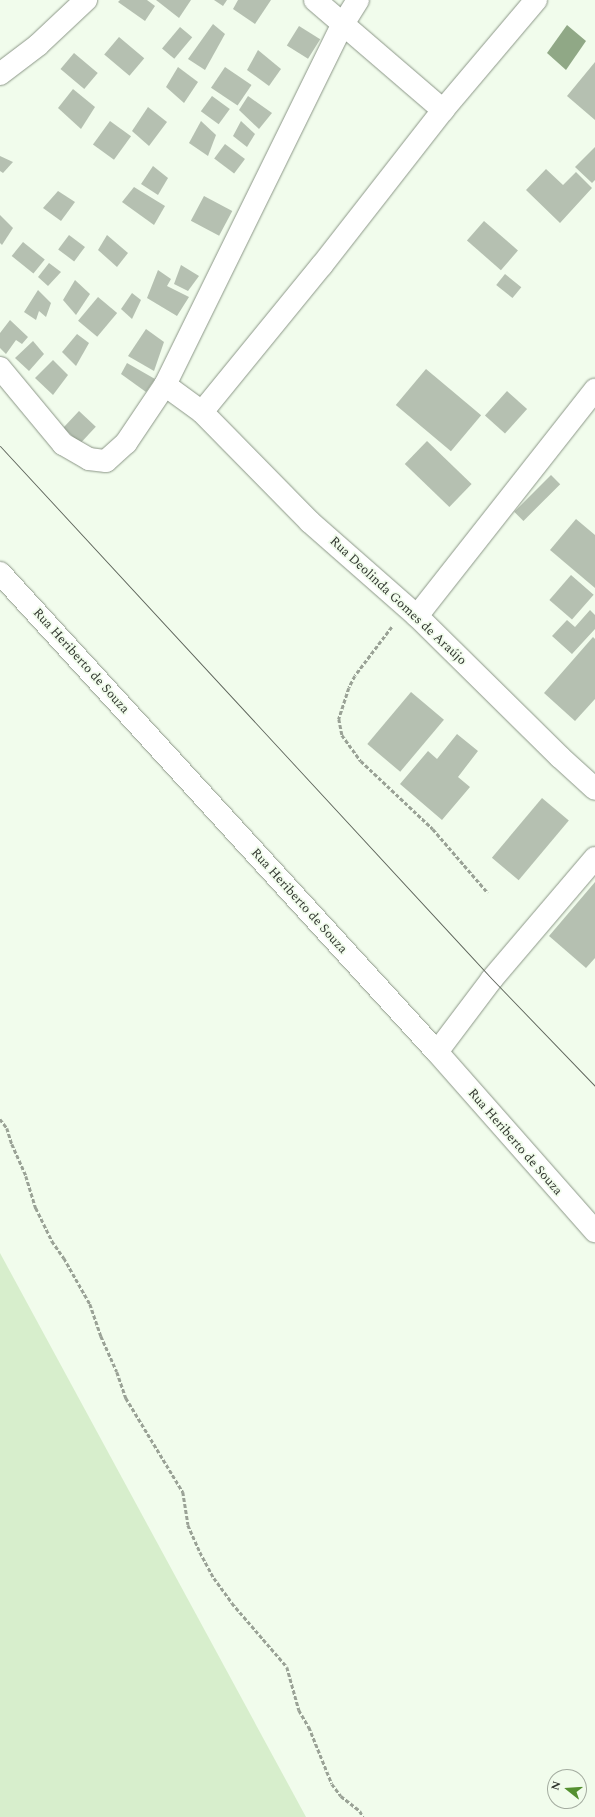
<!DOCTYPE html>
<meta charset="utf-8">
<style>
body{margin:0}
#map{position:relative;width:595px;height:1817px;overflow:hidden;background:#f1fcec;font-family:Spectral,serif}
div>[style]{position:absolute}
[style*='--x']{left:calc(var(--x)*1px);top:calc(var(--y)*1px);width:calc(var(--w)*1px);rotate:calc(var(--a)*1deg)}
.green>*{inset:0;background:#d7eecc}
.water>*{inset:0;background:#90a886}
.building>*{inset:0;background:#b5c0b1;transform-origin:0 0}
.path>*{height:2.5px;margin-top:-1.25px;transform-origin:0;background:repeating-linear-gradient(90deg,#9aa296 0 4px,transparent 0 6px)}
.roads{filter:drop-shadow(0 0 1px #8b9687) drop-shadow(0 0 1px #8b9687)}
.minor>*{height:22px;margin:-11px;padding:0 11px;transform-origin:11px;border-radius:11px;background:#fff}
.tertiary>*{height:22px;margin:-11px;padding:0 11px;transform-origin:11px;border-radius:11px;background:#fff}
.tram>*{height:1px;margin:-0.5px;padding:0 0.5px;transform-origin:0.5px;border-radius:0.5px;background:#5f655c}
span{translate:-50% -50%;white-space:nowrap;text-align:center;line-height:1.15;-webkit-text-stroke:3.5px #f1fcec;paint-order:stroke}
.street-label{font-size:13px;color:#30352e}
.north{position:absolute;left:547px;top:1769px;width:40px;height:40px;box-sizing:border-box;background:#f1fcec;border:1px solid #a4aca0;border-radius:50%;rotate:287deg;font-size:11px;font-weight:700;line-height:16px;text-align:center;color:#30352e}
.north::after{content:'';display:block;margin:auto;width:14px;height:18px;background:#549030;clip-path:polygon(50% 0,100% 100%,50% 72%,0 100%)}
</style>
<div id="map">
<div class="green">
<i style="clip-path:polygon(0 1253px,306px 1817px,0 1817px)"></i>
</div>
<div class="water">
<i style="clip-path:polygon(567px 25px,586px 41px,566px 70px,547px 53px)"></i>
</div>
<div class="building">
<i style="clip-path:polygon(120px 0,147px 0,155px 6px,145px 21px,118px 2px)"></i>
<i style="clip-path:polygon(156px 0,191px 0,179px 18px)"></i>
<i style="clip-path:polygon(214px 0,227px 0,223px 6px)"></i>
<i style="clip-path:polygon(238px 0,271px 0,255px 24px,233px 9px)"></i>
<i style="clip-path:polygon(213px 24px,225px 34px,205px 70px,188px 59px)"></i>
<i style="left:299px;top:26px;width:25px;height:23px;rotate:32deg"></i>
<i style="left:180px;top:27px;width:16px;height:28px;rotate:40deg"></i>
<i style="left:119px;top:37px;width:33px;height:23px;rotate:40deg"></i>
<i style="clip-path:polygon(258px 50px,281px 69px,269px 86px,247px 70px)"></i>
<i style="left:74px;top:53px;width:31px;height:21px;rotate:40deg"></i>
<i style="clip-path:polygon(595px 62px,595px 120px,567px 96px)"></i>
<i style="clip-path:polygon(178px 67px,198px 82px,184px 103px,166px 87px)"></i>
<i style="left:225px;top:67px;width:32px;height:25px;rotate:34deg"></i>
<i style="clip-path:polygon(73px 89px,95px 107px,81px 129px,58px 108px)"></i>
<i style="left:212px;top:96px;width:22px;height:19px;rotate:36deg"></i>
<i style="clip-path:polygon(248px 96px,272px 113px,259px 129px,239px 110px)"></i>
<i style="clip-path:polygon(148px 107px,167px 122px,149px 146px,132px 131px)"></i>
<i style="left:110px;top:121px;width:26px;height:29px;rotate:36deg"></i>
<i style="clip-path:polygon(201px 121px,216px 135px,208px 156px,189px 143px)"></i>
<i style="clip-path:polygon(241px 121px,255px 134px,247px 147px,233px 136px)"></i>
<i style="left:225px;top:144px;width:25px;height:18px;rotate:37deg"></i>
<i style="clip-path:polygon(595px 147px,595px 180px,592px 183px,575px 167px)"></i>
<i style="clip-path:polygon(0 156px,13px 162px,3px 173px,0 171px)"></i>
<i style="clip-path:polygon(153px 166px,168px 178px,158px 195px,141px 184px)"></i>
<i style="clip-path:polygon(546px 169px,563px 185px,576px 172px,592px 188px,560px 223px,526px 190px)"></i>
<i style="clip-path:polygon(134px 187px,165px 206px,154px 225px,122px 202px)"></i>
<i style="clip-path:polygon(58px 191px,75px 202px,61px 221px,43px 208px)"></i>
<i style="left:204px;top:196px;width:32px;height:28px;rotate:28deg"></i>
<i style="clip-path:polygon(0 215px,13px 228px,2px 245px,0 243px)"></i>
<i style="left:484px;top:221px;width:45px;height:26px;rotate:41deg"></i>
<i style="left:69px;top:235px;width:20px;height:18px;rotate:37deg"></i>
<i style="clip-path:polygon(107px 235px,128px 253px,117px 267px,98px 250px)"></i>
<i style="left:23px;top:242px;width:28px;height:18px;rotate:39deg"></i>
<i style="clip-path:polygon(49px 263px,61px 272px,48px 286px,38px 277px)"></i>
<i style="clip-path:polygon(181px 265px,199px 276px,188px 291px,174px 284px)"></i>
<i style="clip-path:polygon(158px 270px,171px 279px,167px 286px,189px 297px,177px 316px,147px 298px)"></i>
<i style="left:505px;top:274px;width:21px;height:14px;rotate:39deg"></i>
<i style="clip-path:polygon(75px 280px,90px 294px,76px 315px,63px 300px)"></i>
<i style="clip-path:polygon(38px 290px,51px 303px,46px 317px,39px 311px,36px 320px,24px 312px)"></i>
<i style="clip-path:polygon(132px 293px,141px 300px,132px 319px,121px 309px)"></i>
<i style="left:98px;top:297px;width:25px;height:31px;rotate:40deg"></i>
<i style="clip-path:polygon(10px 320px,28px 337px,22px 344px,16px 340px,6px 354px,0 348px,0 333px)"></i>
<i style="clip-path:polygon(146px 329px,164px 342px,154px 371px,128px 356px)"></i>
<i style="clip-path:polygon(77px 334px,89px 343px,76px 366px,62px 352px)"></i>
<i style="clip-path:polygon(33px 341px,44px 354px,29px 371px,15px 358px)"></i>
<i style="clip-path:polygon(53px 360px,68px 375px,53px 395px,35px 378px)"></i>
<i style="clip-path:polygon(127px 363px,155px 379px,146px 392px,121px 374px)"></i>
<i style="left:426px;top:369px;width:72px;height:47px;rotate:40deg"></i>
<i style="left:507px;top:391px;width:27px;height:33px;rotate:42deg"></i>
<i style="left:79px;top:411px;width:23px;height:23px;rotate:43deg"></i>
<i style="left:427px;top:441px;width:62px;height:32px;rotate:44deg"></i>
<i style="left:551px;top:475px;width:13px;height:52px;rotate:45deg"></i>
<i style="clip-path:polygon(576px 519px,595px 535px,595px 588px,550px 550px)"></i>
<i style="left:571px;top:575px;width:30px;height:33px;rotate:41deg"></i>
<i style="clip-path:polygon(590px 610px,595px 615px,595px 629px,572px 654px,552px 636px,567px 620px,575px 627px)"></i>
<i style="clip-path:polygon(593px 637px,595px 639px,595px 699px,575px 721px,544px 693px)"></i>
<i style="left:411px;top:692px;width:43px;height:68px;rotate:40deg"></i>
<i style="clip-path:polygon(457px 734px,478px 751px,458px 777px,470px 787px,442px 820px,400px 784px,428px 751px,437px 759px)"></i>
<i style="left:542px;top:798px;width:35px;height:78px;rotate:40deg"></i>
<i style="clip-path:polygon(595px 882px,595px 958px,586px 968px,549px 936px)"></i>
</div>
<div class="path">
<i style="--x:392;--y:627;--w:61;--a:127.1"></i>
<i style="--x:355;--y:676;--w:13;--a:117"></i>
<i style="--x:349;--y:688;--w:33;--a:108"></i>
<i style="--x:339;--y:719;--w:16;--a:79"></i>
<i style="--x:342;--y:735;--w:32;--a:54"></i>
<i style="--x:361;--y:761;--w:99;--a:43.4"></i>
<i style="--x:433;--y:829;--w:84;--a:49.3"></i>
<i style="--x:0;--y:1119;--w:11;--a:52"></i>
<i style="--x:7;--y:1128;--w:17;--a:73"></i>
<i style="--x:12;--y:1144;--w:35;--a:66"></i>
<i style="--x:26;--y:1176;--w:34;--a:73"></i>
<i style="--x:36;--y:1208;--w:37;--a:64"></i>
<i style="--x:52;--y:1241;--w:21;--a:55"></i>
<i style="--x:64;--y:1258;--w:53;--a:60.5"></i>
<i style="--x:90;--y:1304;--w:34;--a:71"></i>
<i style="--x:101;--y:1336;--w:39;--a:66"></i>
<i style="--x:117;--y:1372;--w:28;--a:71"></i>
<i style="--x:126;--y:1398;--w:110;--a:58.8"></i>
<i style="--x:183;--y:1492;--w:33;--a:81"></i>
<i style="--x:188;--y:1525;--w:30;--a:66"></i>
<i style="--x:200;--y:1552;--w:30;--a:62"></i>
<i style="--x:214;--y:1578;--w:31;--a:54"></i>
<i style="--x:232;--y:1603;--w:84;--a:49.3"></i>
<i style="--x:287;--y:1667;--w:45;--a:74.4"></i>
<i style="--x:299;--y:1710;--w:20;--a:60"></i>
<i style="--x:309;--y:1727;--w:61;--a:68"></i>
<i style="--x:332;--y:1784;--w:15;--a:53"></i>
<i style="--x:341;--y:1796;--w:24;--a:38"></i>
<i style="--x:360;--y:1811;--w:7;--a:63"></i>
</div>
<div class="roads">
<div class="minor">
<i style="--x:315;--y:0;--w:169;--a:40.7"></i>
<i style="--x:0;--y:74;--w:48;--a:-37.3"></i>
<i style="--x:38;--y:45;--w:66;--a:-43.2"></i>
<i style="--x:0;--y:368;--w:99;--a:50.3"></i>
<i style="--x:63;--y:444;--w:30;--a:30"></i>
<i style="--x:89;--y:459;--w:17;--a:7"></i>
<i style="--x:106;--y:461;--w:27;--a:-42"></i>
<i style="--x:126;--y:443;--w:70;--a:-56.1"></i>
<i style="--x:165;--y:385;--w:46;--a:36.1"></i>
<i style="--x:202;--y:412;--w:154;--a:45.5"></i>
<i style="--x:310;--y:522;--w:142;--a:41.3"></i>
<i style="--x:417;--y:616;--w:201;--a:44.6"></i>
<i style="--x:560;--y:757;--w:47;--a:42.4"></i>
<i style="--x:165;--y:385;--w:402;--a:-63.8"></i>
<i style="--x:343;--y:24;--w:28;--a:-58"></i>
<i style="--x:202;--y:412;--w:190;--a:-50.8"></i>
<i style="--x:322;--y:265;--w:197;--a:-52"></i>
<i style="--x:443;--y:110;--w:144;--a:-49.8"></i>
<i style="--x:0;--y:573;--w:648;--a:47.63"></i>
<i style="--x:417;--y:616;--w:288;--a:-51.8"></i>
</div>
<div class="tertiary">
<i style="--x:595;--y:858;--w:159;--a:130.4"></i>
<i style="--x:492;--y:979;--w:91;--a:127"></i>
<i style="--x:437;--y:1052;--w:239;--a:48.6"></i>
</div>
</div>
<div class="tram">
<i style="--x:0;--y:446;--w:725;--a:47.29"></i>
<i style="--x:492;--y:979;--w:149;--a:46.1"></i>
</div>
<div class="street-label">
<span style="left:398px;top:601px;rotate:43deg">Rua Deolinda Gomes de Araújo</span>
<span style="left:81px;top:661px;rotate:48deg">Rua Heriberto de Souza</span>
<span style="left:299px;top:901px;rotate:48deg">Rua Heriberto de Souza</span>
<span style="left:515px;top:1142px;rotate:49deg">Rua Heriberto de Souza</span>
</div>
<div class="north">N</div>
</div>
